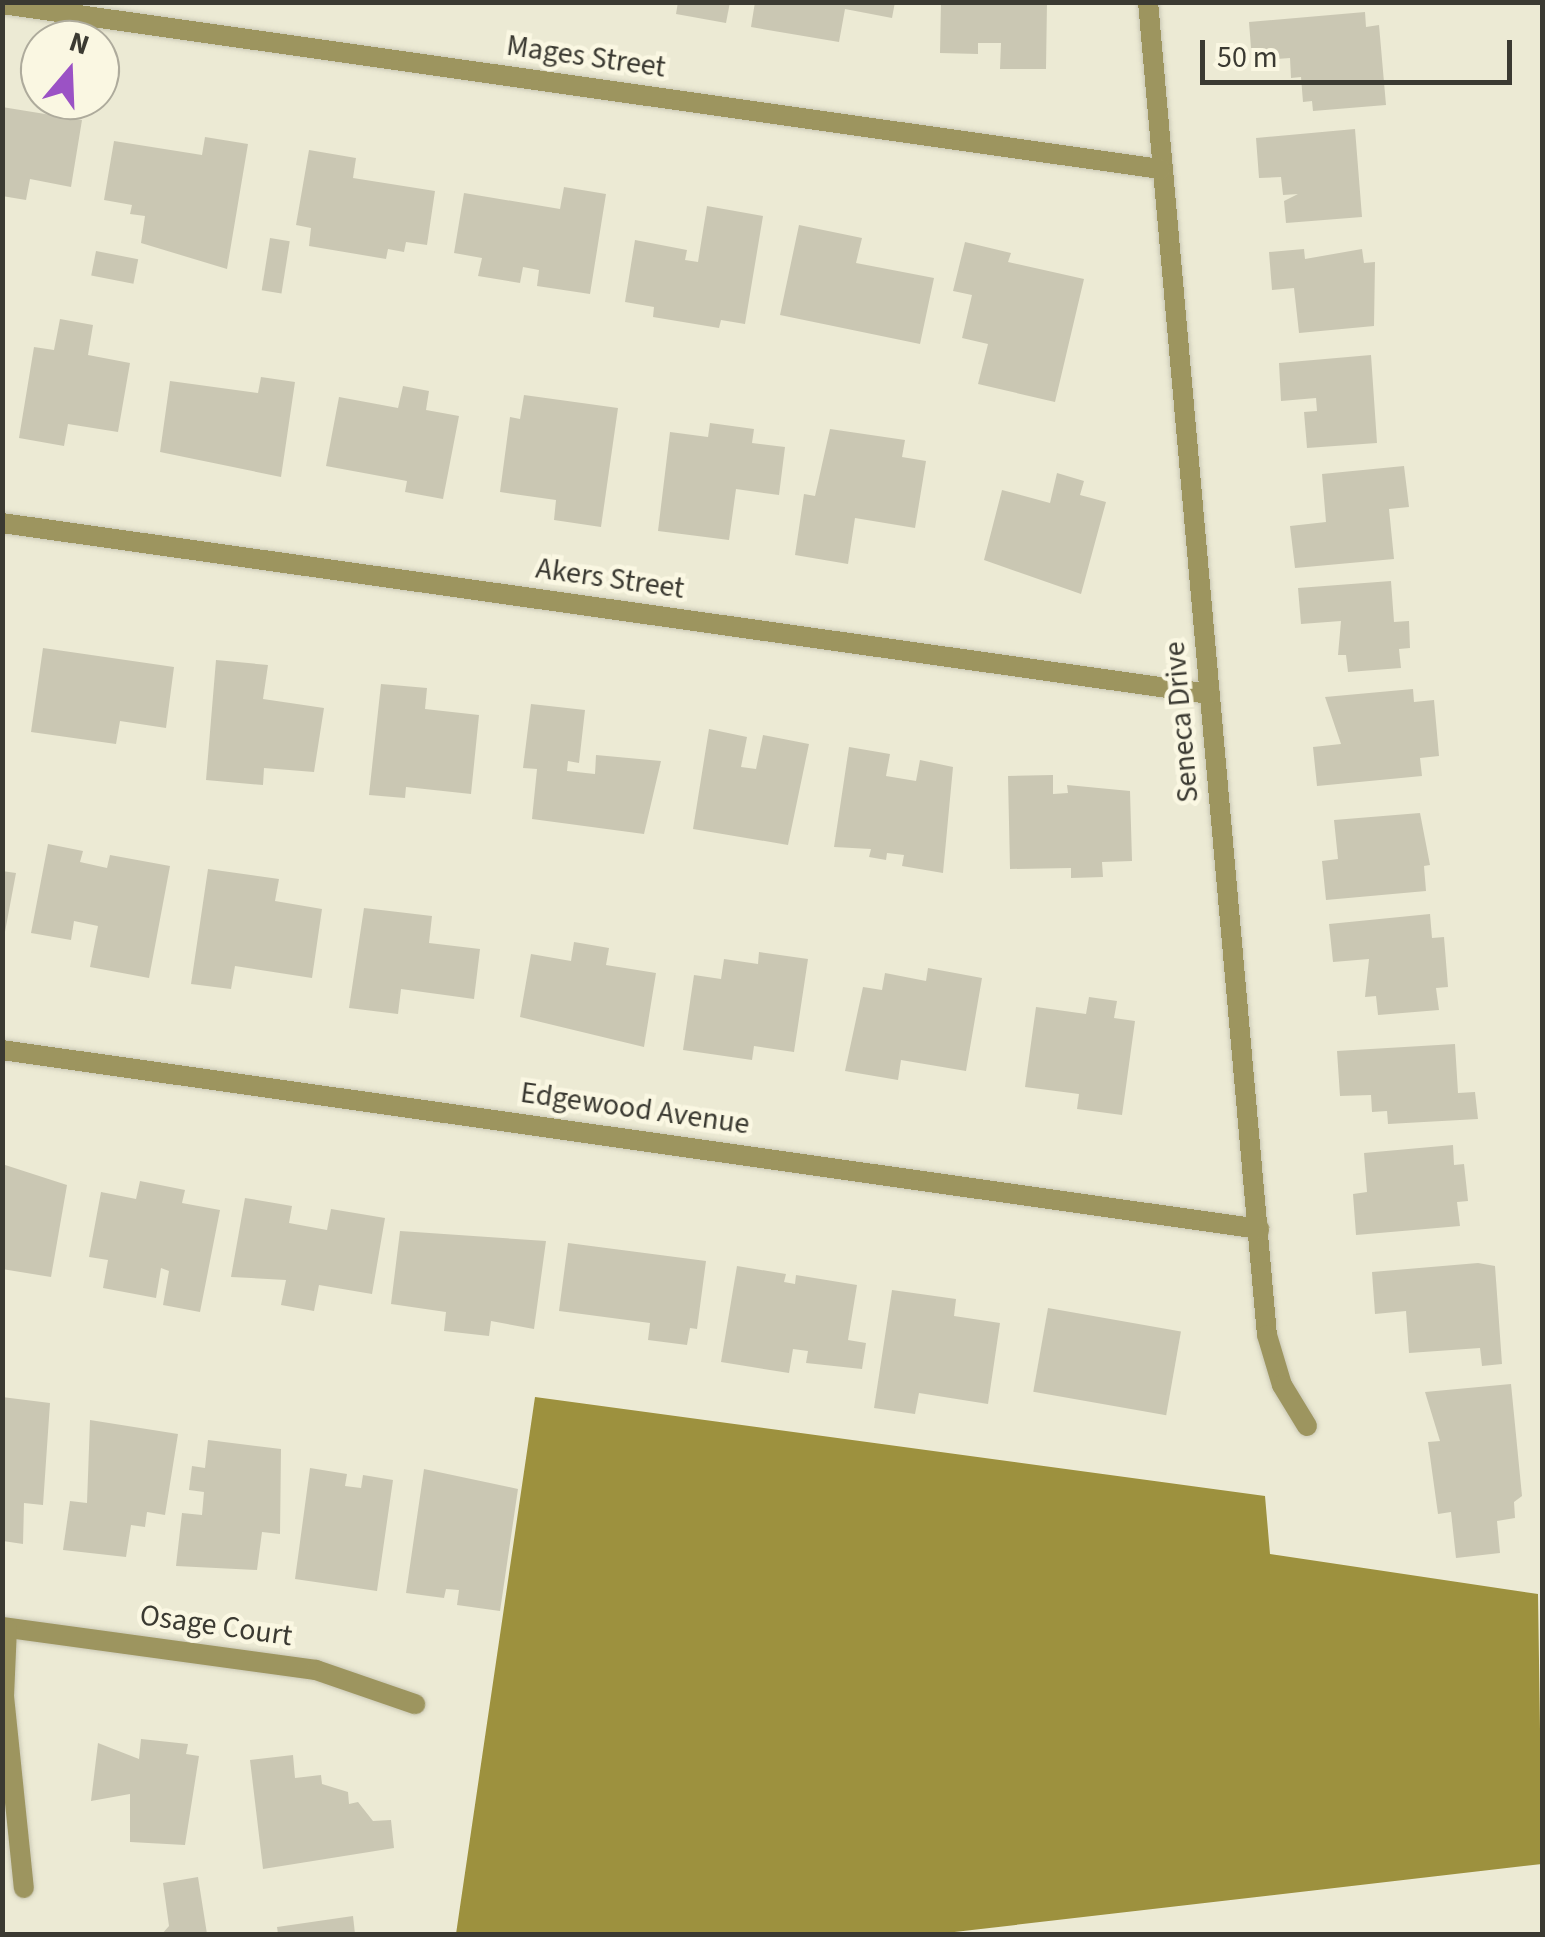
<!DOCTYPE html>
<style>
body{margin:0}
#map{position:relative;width:1545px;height:1937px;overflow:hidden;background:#ecead4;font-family:"Source Sans 3",sans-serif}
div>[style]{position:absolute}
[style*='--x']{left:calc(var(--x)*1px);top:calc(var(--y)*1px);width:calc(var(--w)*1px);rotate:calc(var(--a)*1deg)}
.water>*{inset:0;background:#9d913e}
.building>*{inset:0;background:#cac7b3;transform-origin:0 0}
.roads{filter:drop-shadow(0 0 2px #c9c7b4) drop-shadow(0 0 2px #c9c7b4)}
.minor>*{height:20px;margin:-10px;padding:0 10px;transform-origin:10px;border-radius:10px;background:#9d955f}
span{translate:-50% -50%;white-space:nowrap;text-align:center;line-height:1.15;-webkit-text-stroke:9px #faf7e2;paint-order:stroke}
.street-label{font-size:30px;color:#3b3a32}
.frame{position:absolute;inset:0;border:5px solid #3b3a32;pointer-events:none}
.north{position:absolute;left:20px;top:20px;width:100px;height:100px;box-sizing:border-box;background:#faf7e2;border:2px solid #aeab9c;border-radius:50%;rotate:19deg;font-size:28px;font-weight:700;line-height:40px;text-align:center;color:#3b3a32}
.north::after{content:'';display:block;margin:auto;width:35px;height:45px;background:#9b52c5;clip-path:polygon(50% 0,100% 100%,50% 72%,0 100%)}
.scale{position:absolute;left:1200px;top:40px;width:312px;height:45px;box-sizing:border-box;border:5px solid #3b3a32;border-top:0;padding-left:12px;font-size:30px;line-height:35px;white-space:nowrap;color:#3b3a32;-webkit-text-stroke:8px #faf7e2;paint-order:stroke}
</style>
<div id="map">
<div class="water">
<i style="clip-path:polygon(535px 1397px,1265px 1496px,1270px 1554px,1538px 1594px,1542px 1864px,937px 1934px,456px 1934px)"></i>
</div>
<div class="building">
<i style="clip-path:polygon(678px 2px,730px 2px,726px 23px,676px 14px)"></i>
<i style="clip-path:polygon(755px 2px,895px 2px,892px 18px,845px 9px,839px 42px,751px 27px)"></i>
<i style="clip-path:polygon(941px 2px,1047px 2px,1046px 69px,1000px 69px,1001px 43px,978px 43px,978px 54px,940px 53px)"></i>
<i style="clip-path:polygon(1365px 12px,1366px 27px,1379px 25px,1386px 105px,1313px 111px,1312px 101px,1303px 102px,1301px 77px,1291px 78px,1290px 58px,1252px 61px,1249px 22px)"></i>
<i style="clip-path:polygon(2px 107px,82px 120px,71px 187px,30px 179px,26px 200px,2px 196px)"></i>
<i style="clip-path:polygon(1355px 129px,1362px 217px,1286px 223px,1284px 201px,1298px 194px,1283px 195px,1281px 177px,1259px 178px,1256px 138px)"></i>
<i style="clip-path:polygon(205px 137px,248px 144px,227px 269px,141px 243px,145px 216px,130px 214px,132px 205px,104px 200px,114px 141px,202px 155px)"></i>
<i style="clip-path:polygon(309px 150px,356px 158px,353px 178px,435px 191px,427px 245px,406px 242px,404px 252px,388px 249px,386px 259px,309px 246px,311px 228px,296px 225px)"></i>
<i style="clip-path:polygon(564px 187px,606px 194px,590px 294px,537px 286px,539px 270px,523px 267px,520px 283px,478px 276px,482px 258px,454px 253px,464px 193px,560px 209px)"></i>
<i style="clip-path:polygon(707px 206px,763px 216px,745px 324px,721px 320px,719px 328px,653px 317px,654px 307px,625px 302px,635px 240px,687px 250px,685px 260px,698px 262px)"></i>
<i style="clip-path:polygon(799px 225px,862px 238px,856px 263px,934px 278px,920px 344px,780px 315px)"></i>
<i style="left:270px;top:238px;width:20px;height:53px;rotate:9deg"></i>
<i style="clip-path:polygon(965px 242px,1011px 253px,1008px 262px,1084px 279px,1055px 402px,978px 384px,988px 344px,962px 338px,972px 295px,953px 291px)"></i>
<i style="clip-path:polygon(1304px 249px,1305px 259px,1362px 249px,1364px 263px,1375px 262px,1374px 326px,1299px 333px,1294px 288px,1272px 290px,1269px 252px)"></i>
<i style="left:96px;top:251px;width:43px;height:25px;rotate:11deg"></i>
<i style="clip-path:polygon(60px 319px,93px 325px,88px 355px,130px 363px,118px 432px,68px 424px,64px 446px,19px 438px,34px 347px,54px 350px)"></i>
<i style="clip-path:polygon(1371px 355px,1377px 443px,1307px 448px,1304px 412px,1317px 411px,1316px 398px,1281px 401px,1279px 363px)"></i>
<i style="clip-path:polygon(261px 377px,295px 382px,281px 477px,160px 452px,170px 381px,258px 393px)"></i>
<i style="clip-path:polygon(403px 386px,429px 391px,426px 410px,459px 416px,443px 499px,405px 492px,407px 481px,326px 466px,339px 397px,398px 408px)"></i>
<i style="clip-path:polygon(524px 395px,618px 408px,601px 527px,554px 520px,556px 500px,500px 492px,510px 417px,520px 419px)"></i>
<i style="clip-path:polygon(710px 423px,754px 429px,752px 443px,785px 447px,779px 495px,736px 489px,729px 540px,658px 531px,670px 432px,708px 437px)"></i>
<i style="clip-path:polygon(830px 429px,905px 440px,902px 457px,926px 461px,915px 528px,855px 518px,848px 564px,795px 555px,804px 494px,815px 496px)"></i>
<i style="clip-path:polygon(1404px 466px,1409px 507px,1389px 509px,1394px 559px,1295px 568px,1290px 526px,1326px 522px,1322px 474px)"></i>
<i style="clip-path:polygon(1057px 473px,1084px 481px,1080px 495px,1106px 502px,1081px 594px,984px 560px,1002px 490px,1050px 503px)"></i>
<i style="clip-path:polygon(1391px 581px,1394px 622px,1409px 621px,1410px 648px,1399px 649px,1401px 668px,1348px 672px,1346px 655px,1338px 655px,1341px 621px,1301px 624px,1298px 588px)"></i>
<i style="clip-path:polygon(43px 648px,174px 667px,166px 728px,120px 721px,116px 744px,31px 732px)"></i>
<i style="clip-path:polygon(216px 660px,268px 665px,263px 699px,324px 708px,314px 772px,264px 768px,263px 785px,206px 780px)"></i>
<i style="clip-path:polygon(381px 684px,427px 688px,425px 709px,479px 715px,471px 794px,406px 787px,405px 798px,369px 795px)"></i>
<i style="clip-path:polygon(1413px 689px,1414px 702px,1434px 700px,1439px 756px,1420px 758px,1422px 776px,1317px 786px,1313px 747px,1341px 744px,1325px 697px)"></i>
<i style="clip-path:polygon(531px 704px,585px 710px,579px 763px,568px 761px,567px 771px,595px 774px,596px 755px,661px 761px,644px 834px,532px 819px,537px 769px,523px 768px)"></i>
<i style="clip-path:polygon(709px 729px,747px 737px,741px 767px,756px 769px,763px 735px,809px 744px,788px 845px,693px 829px)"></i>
<i style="clip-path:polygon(849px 747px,890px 754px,886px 776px,916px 781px,920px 760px,953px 767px,943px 873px,902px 866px,904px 855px,887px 853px,886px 860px,869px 857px,871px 849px,834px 847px)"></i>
<i style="clip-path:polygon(1053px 775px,1053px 794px,1068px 793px,1067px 785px,1130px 791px,1132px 861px,1102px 862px,1103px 877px,1071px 878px,1071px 868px,1010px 869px,1008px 776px)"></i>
<i style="clip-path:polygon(1420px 813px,1430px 865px,1424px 866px,1426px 891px,1326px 900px,1322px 861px,1338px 859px,1334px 820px)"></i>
<i style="clip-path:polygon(48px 844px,83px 851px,80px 862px,107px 868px,110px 855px,170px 866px,149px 978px,90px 967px,98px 926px,74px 921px,71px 940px,31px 933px)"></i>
<i style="clip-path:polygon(208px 869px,279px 879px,275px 901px,322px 909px,312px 978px,235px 966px,231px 989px,191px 984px)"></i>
<i style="clip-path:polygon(2px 871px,16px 873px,4px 937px,2px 937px)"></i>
<i style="clip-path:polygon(364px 908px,432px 916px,429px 943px,480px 949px,474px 999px,401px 989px,398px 1014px,349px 1008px)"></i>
<i style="clip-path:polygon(1430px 914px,1432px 938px,1444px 937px,1448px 987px,1436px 988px,1439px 1010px,1378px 1015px,1376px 996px,1365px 997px,1369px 959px,1333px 962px,1329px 924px)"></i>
<i style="clip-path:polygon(574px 942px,609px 948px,606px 965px,656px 973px,644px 1047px,520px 1017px,531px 954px,571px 961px)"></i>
<i style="clip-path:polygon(759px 952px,808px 959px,794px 1052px,754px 1046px,752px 1060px,683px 1050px,694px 975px,721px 979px,724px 959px,758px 964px)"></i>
<i style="clip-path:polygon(928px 968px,982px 978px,966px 1071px,901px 1060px,898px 1080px,845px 1071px,863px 987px,882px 990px,885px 973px,926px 981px)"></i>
<i style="clip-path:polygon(1089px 997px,1117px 1001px,1114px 1018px,1135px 1021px,1122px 1115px,1077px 1109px,1079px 1094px,1025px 1087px,1036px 1007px,1086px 1014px)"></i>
<i style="clip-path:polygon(1455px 1044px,1458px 1093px,1475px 1092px,1478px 1119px,1388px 1124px,1387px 1111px,1372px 1112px,1371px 1095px,1340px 1096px,1337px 1051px)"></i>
<i style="clip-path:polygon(1453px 1145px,1454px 1165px,1464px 1164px,1468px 1201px,1457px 1202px,1460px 1226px,1356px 1235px,1353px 1194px,1367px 1192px,1364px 1153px)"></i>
<i style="clip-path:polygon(2px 1164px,67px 1185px,51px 1277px,2px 1269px)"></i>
<i style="clip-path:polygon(140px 1181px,185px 1190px,182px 1203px,220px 1210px,200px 1312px,163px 1305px,169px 1271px,161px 1268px,156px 1298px,103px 1288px,108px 1260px,89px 1257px,101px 1192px,136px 1199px)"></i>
<i style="clip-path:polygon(245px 1198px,292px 1206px,289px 1223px,327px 1230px,331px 1209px,385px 1218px,372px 1294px,319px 1285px,314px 1311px,281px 1305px,286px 1280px,231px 1277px)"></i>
<i style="clip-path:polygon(400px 1231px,546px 1241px,534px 1329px,491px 1321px,489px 1336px,444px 1331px,446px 1312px,391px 1304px)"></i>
<i style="clip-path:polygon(568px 1243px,706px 1261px,697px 1329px,690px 1328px,687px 1345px,648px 1340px,650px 1323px,559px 1311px)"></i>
<i style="clip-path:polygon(1478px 1263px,1495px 1266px,1502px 1364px,1482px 1366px,1480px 1348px,1409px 1353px,1406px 1311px,1375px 1314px,1372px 1272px)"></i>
<i style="clip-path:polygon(737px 1266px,786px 1274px,784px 1282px,795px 1284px,796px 1275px,857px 1285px,848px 1340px,866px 1343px,862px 1369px,806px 1363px,808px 1351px,793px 1349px,789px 1373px,721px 1362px)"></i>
<i style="clip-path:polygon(892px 1290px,956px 1299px,954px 1316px,1000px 1323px,988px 1404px,919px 1393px,915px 1414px,874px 1408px)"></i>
<i style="left:1048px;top:1308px;width:135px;height:85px;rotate:10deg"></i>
<i style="clip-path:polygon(1511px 1384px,1522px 1496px,1514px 1502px,1515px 1518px,1497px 1521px,1500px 1553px,1456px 1558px,1451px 1512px,1438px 1514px,1428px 1442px,1440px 1441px,1425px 1392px)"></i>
<i style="clip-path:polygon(2px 1397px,50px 1403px,43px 1505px,24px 1503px,23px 1544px,3px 1541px)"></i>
<i style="clip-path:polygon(90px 1420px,178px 1434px,165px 1515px,147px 1512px,145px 1527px,131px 1525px,126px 1557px,63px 1550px,70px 1501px,87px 1503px)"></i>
<i style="clip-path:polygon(208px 1440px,281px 1449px,280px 1534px,262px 1532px,257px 1570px,176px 1566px,182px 1513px,202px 1515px,204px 1492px,189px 1490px,192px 1466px,205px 1468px)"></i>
<i style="clip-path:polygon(310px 1468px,347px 1474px,345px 1486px,361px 1488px,363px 1475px,393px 1480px,377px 1591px,295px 1579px)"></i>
<i style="clip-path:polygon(424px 1469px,518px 1489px,500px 1611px,457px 1605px,459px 1590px,446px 1589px,444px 1598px,406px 1593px)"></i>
<i style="clip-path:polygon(141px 1739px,188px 1744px,186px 1754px,199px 1756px,185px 1845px,130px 1842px,130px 1794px,91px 1801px,98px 1743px,139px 1759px)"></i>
<i style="clip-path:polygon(293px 1755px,295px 1778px,321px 1775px,322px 1784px,348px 1792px,349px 1804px,358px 1802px,373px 1821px,391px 1820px,394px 1848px,263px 1869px,250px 1760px)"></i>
<i style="clip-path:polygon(198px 1877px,207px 1934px,162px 1934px,169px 1926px,163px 1883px)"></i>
<i style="clip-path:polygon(353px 1916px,355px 1934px,278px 1934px,277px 1927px)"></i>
</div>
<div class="roads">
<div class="minor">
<i style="--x:1148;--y:2;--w:1338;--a:84.9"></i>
<i style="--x:1267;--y:1335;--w:52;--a:73.3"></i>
<i style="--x:1282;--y:1385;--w:48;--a:58.6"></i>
<i style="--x:2;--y:4;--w:1170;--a:8.11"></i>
<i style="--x:2;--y:523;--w:1220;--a:8.06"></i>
<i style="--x:2;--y:1050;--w:1270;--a:8.1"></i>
<i style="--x:2;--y:1627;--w:317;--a:7.8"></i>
<i style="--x:316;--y:1670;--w:105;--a:19"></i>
<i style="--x:7;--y:1628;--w:68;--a:92.5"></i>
<i style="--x:4;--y:1696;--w:193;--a:84.1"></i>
</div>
</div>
<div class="street-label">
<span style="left:586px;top:57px;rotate:8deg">Mages Street</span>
<span style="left:610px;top:579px;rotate:8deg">Akers Street</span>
<span style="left:1182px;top:722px;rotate:-95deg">Seneca Drive</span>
<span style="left:635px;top:1109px;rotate:8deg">Edgewood Avenue</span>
<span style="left:216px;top:1626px;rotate:8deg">Osage Court</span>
</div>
<div class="frame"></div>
<div class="north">N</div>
<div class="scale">50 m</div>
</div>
